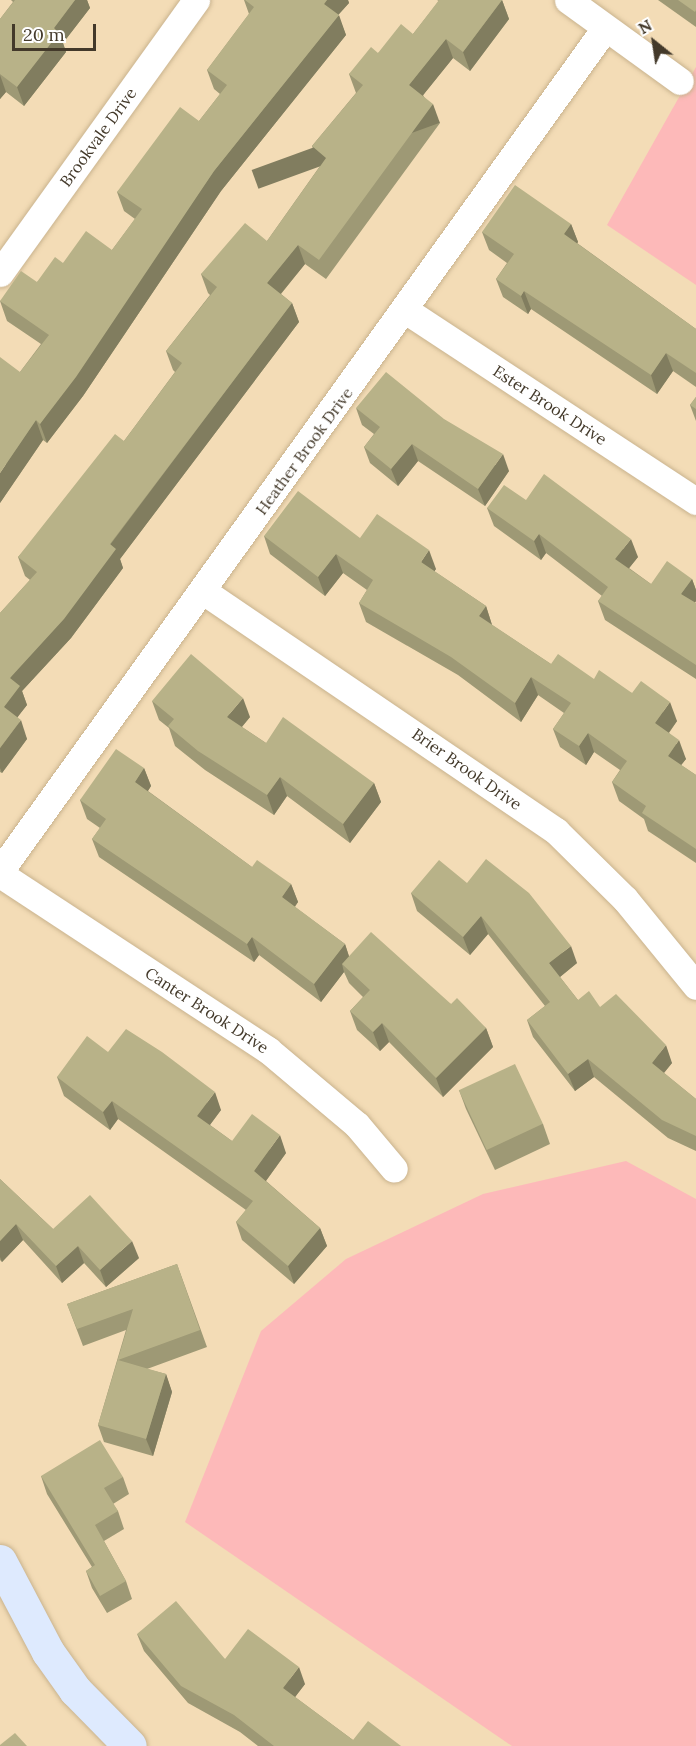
<!DOCTYPE html>
<style>
body{margin:0}
#map{position:relative;width:696px;height:1746px;overflow:hidden;background:#f3dcb6;font-family:Lora,serif}
div>[style]{position:absolute}
[style*='--x']{left:calc(var(--x)*1px);top:calc(var(--y)*1px);width:calc(var(--w)*1px);rotate:calc(var(--a)*1deg)}
.green>*{inset:0;background:#fdb9b9}
.roads{filter:drop-shadow(0 0 2px #c9b38e) drop-shadow(0 0 2px #c9b38e)}
.street>*{height:27px;margin:-13.5px;padding:0 13.5px;transform-origin:13.5px;border-radius:13.5px;background:#fff}
.secondary>*{height:33px;margin:-16.5px;padding:0 16.5px;transform-origin:16.5px;border-radius:16.5px;background:#deeafe}
.wall>*{inset:0;background:#9e9975}
.shaded-wall>*{inset:0;background:#817d5f;transform-origin:0 0}
.building>*{inset:0;background:#b8b288;transform-origin:0 0}
span{translate:-50% -50%;white-space:nowrap;text-align:center;line-height:1.15;-webkit-text-stroke:5px #fff;paint-order:stroke}
.street-label{font-size:16px;color:#43392a}
.north{position:absolute;left:624px;top:12px;width:60px;height:60px;-webkit-text-stroke:4px #fff;paint-order:stroke;rotate:330deg;font-size:16px;font-weight:700;line-height:24px;text-align:center;color:#43392a}
.north::after{content:'';display:block;margin:auto;width:21px;height:27px;background:#43392a;clip-path:polygon(50% 0,100% 100%,50% 72%,0 100%)}
.scale{position:absolute;left:12px;top:24px;width:84px;height:27px;box-sizing:border-box;border:3px solid #43392a;border-top:0;padding-left:8px;font-size:18px;line-height:21px;white-space:nowrap;color:#43392a;-webkit-text-stroke:4px #fff;paint-order:stroke}
</style>
<div id="map">
<div class="green">
<i style="clip-path:polygon(696px 67px,696px 285px,607px 225px)"></i>
<i style="clip-path:polygon(626px 1161px,696px 1199px,696px 1746px,512px 1746px,185px 1522px,261px 1331px,346px 1259px,483px 1194px)"></i>
</div>
<div class="roads">
<div class="street">
<i style="--x:568;--y:0;--w:138;--a:35.9"></i>
<i style="--x:0;--y:273;--w:336;--a:-54.3"></i>
<i style="--x:405;--y:310;--w:348;--a:33.3"></i>
<i style="--x:203;--y:591;--w:427;--a:34.2"></i>
<i style="--x:556;--y:831;--w:97;--a:44.6"></i>
<i style="--x:625;--y:899;--w:112;--a:50.8"></i>
<i style="--x:0;--y:871;--w:1038;--a:-54.33"></i>
<i style="--x:0;--y:874;--w:321;--a:33.3"></i>
<i style="--x:268;--y:1050;--w:116;--a:40.1"></i>
<i style="--x:357;--y:1125;--w:57;--a:49.9"></i>
</div>
<div class="secondary">
<i style="--x:0;--y:1561;--w:103;--a:62.2"></i>
<i style="--x:48;--y:1652;--w:47;--a:54.6"></i>
<i style="--x:75;--y:1690;--w:78;--a:45.5"></i>
</div>
</div>
<div class="wall">
<i style="clip-path:polygon(11px 0,87px 0,90px 8px,63px 43px,66px 52px,24px 106px,6px 92px,0 99px,0 19px,13px 2px)"></i>
<i style="clip-path:polygon(244px 0,348px 0,349px 3px,338px 15px,346px 35px,221px 191px,83px 396px,47px 443px,43px 440px,0 503px,20px 372px,41px 344px,7px 321px,0 301px,37px 282px,63px 263px,112px 250px,135px 219px,124px 211px,117px 192px,199px 121px,220px 94px,214px 89px,207px 70px,249px 14px)"></i>
<i style="clip-path:polygon(437px 0,502px 0,509px 19px,470px 71px,453px 58px,423px 95px,440px 123px,326px 279px,305px 264px,281px 294px,292px 303px,299px 322px,120px 559px,123px 568px,71px 638px,22px 691px,27px 705px,17px 717px,27px 739px,2px 773px,0 772px,0 613px,30px 580px,25px 576px,18px 557px,124px 441px,175px 372px,173px 370px,166px 351px,210px 295px,208px 293px,201px 274px,267px 241px,320px 166px,312px 146px,356px 93px,349px 74px,378px 53px,413px 34px,439px 1px)"></i>
<i style="clip-path:polygon(658px 0,696px 0,696px 27px)"></i>
<i style="clip-path:polygon(571px 224px,578px 242px,577px 243px,696px 329px,696px 387px,673px 371px,657px 394px,531px 309px,528px 314px,503px 297px,496px 279px,507px 263px,489px 250px,482px 232px)"></i>
<i style="clip-path:polygon(696px 397px,696px 421px,690px 405px)"></i>
<i style="clip-path:polygon(356px 408px,509px 471px,485px 506px,418px 461px,398px 486px,370px 463px,364px 447px,374px 434px,362px 425px)"></i>
<i style="clip-path:polygon(526px 500px,638px 557px,629px 568px,651px 584px,692px 579px,696px 590px,696px 601px,695px 603px,696px 603px,696px 679px,605px 620px,598px 601px,602px 596px,546px 553px,541px 560px,494px 526px,487px 508px)"></i>
<i style="clip-path:polygon(264px 536px,360px 538px,436px 569px,434px 571px,486px 606px,492px 625px,551px 664px,632px 693px,677px 721px,669px 733px,686px 759px,681px 765px,696px 775px,696px 863px,648px 831px,644px 819px,619px 801px,612px 782px,620px 770px,594px 752px,586px 765px,560px 747px,553px 729px,564px 713px,538px 695px,521px 722px,458px 675px,366px 622px,359px 603px,367px 590px,343px 573px,325px 596px,270px 554px)"></i>
<i style="clip-path:polygon(152px 701px,250px 717px,242px 727px,266px 743px,374px 783px,381px 802px,350px 843px,287px 796px,274px 815px,205px 770px,175px 746px,169px 728px,159px 720px)"></i>
<i style="clip-path:polygon(144px 768px,151px 786px,148px 791px,252px 867px,291px 884px,298px 902px,295px 907px,345px 944px,349px 956px,451px 1004px,486px 1028px,493px 1047px,443px 1097px,389px 1042px,380px 1051px,357px 1030px,350px 1011px,363px 997px,349px 983px,344px 972px,321px 1002px,259px 955px,254px 962px,99px 857px,92px 839px,100px 828px,87px 819px,80px 800px)"></i>
<i style="clip-path:polygon(467px 883px,577px 963px,560px 977px,578px 1000px,600px 1007px,672px 1063px,664px 1073px,696px 1099px,696px 1151px,668px 1138px,594px 1077px,575px 1091px,533px 1037px,527px 1020px,545px 1006px,488px 934px,470px 955px,417px 911px,411px 893px)"></i>
<i style="clip-path:polygon(108px 1052px,221px 1110px,210px 1125px,232px 1141px,286px 1153px,266px 1181px,320px 1228px,327px 1246px,294px 1284px,242px 1240px,236px 1222px,246px 1210px,118px 1119px,110px 1130px,64px 1096px,57px 1077px)"></i>
<i style="clip-path:polygon(459px 1090px,543px 1124px,550px 1144px,495px 1170px,466px 1109px)"></i>
<i style="clip-path:polygon(0 1179px,53px 1229px,139px 1258px,106px 1287px,84px 1263px,62px 1283px,23px 1240px,2px 1262px,0 1260px)"></i>
<i style="clip-path:polygon(177px 1264px,207px 1347px,147px 1369px,166px 1374px,172px 1392px,153px 1456px,104px 1442px,98px 1425px,126px 1330px,83px 1346px,67px 1304px)"></i>
<i style="clip-path:polygon(41px 1476px,123px 1477px,129px 1494px,113px 1504px,118px 1511px,124px 1529px,104px 1541px,126px 1581px,132px 1599px,107px 1613px,92px 1588px,86px 1571px,92px 1567px,47px 1494px)"></i>
<i style="clip-path:polygon(137px 1634px,225px 1659px,305px 1684px,295px 1697px,353px 1740px,401px 1746px,258px 1746px,240px 1732px,188px 1703px,144px 1651px)"></i>
</div>
<div class="shaded-wall">
<i style="clip-path:polygon(75px 0,87px 0,90px 8px,63px 43px,66px 52px,24px 106px,17px 87px,54px 28px)"></i>
<i style="clip-path:polygon(327px 0,348px 0,349px 3px,331px 23px,324px 4px)"></i>
<i style="clip-path:polygon(502px 0,509px 19px,470px 71px,463px 52px)"></i>
<i style="clip-path:polygon(339px 15px,346px 35px,221px 191px,83px 396px,47px 443px,40px 424px,214px 171px)"></i>
<i style="clip-path:polygon(446px 39px,453px 58px,416px 104px,409px 85px)"></i>
<i style="clip-path:polygon(0 75px,6px 92px,0 99px)"></i>
<i style="left:433px;top:104px;width:20px;height:193px;rotate:70deg"></i>
<i style="clip-path:polygon(571px 224px,578px 242px,571px 252px,564px 234px)"></i>
<i style="clip-path:polygon(298px 245px,305px 264px,274px 302px,267px 283px)"></i>
<i style="clip-path:polygon(524px 291px,531px 309px,528px 314px,521px 296px)"></i>
<i style="clip-path:polygon(292px 303px,299px 322px,120px 559px,123px 568px,71px 638px,22px 691px,27px 705px,10px 727px,4px 707px,10px 678px)"></i>
<i style="clip-path:polygon(666px 353px,673px 371px,657px 394px,651px 375px)"></i>
<i style="clip-path:polygon(36px 420px,43px 440px,0 503px,0 473px)"></i>
<i style="clip-path:polygon(412px 444px,418px 461px,398px 486px,391px 469px)"></i>
<i style="clip-path:polygon(503px 454px,509px 471px,485px 506px,478px 489px)"></i>
<i style="clip-path:polygon(539px 534px,546px 553px,541px 560px,534px 541px)"></i>
<i style="clip-path:polygon(631px 539px,638px 557px,622px 577px,615px 559px)"></i>
<i style="clip-path:polygon(429px 550px,436px 569px,428px 581px,421px 562px)"></i>
<i style="clip-path:polygon(336px 554px,343px 573px,325px 596px,318px 577px)"></i>
<i style="clip-path:polygon(692px 579px,696px 590px,696px 601px,688px 612px,681px 594px)"></i>
<i style="clip-path:polygon(486px 606px,492px 625px,485px 635px,479px 616px)"></i>
<i style="clip-path:polygon(531px 677px,538px 695px,521px 722px,515px 703px)"></i>
<i style="clip-path:polygon(243px 698px,250px 717px,234px 736px,227px 717px)"></i>
<i style="clip-path:polygon(670px 702px,677px 721px,662px 742px,655px 723px)"></i>
<i style="clip-path:polygon(21px 720px,27px 739px,2px 773px,0 768px,0 748px)"></i>
<i style="clip-path:polygon(588px 733px,594px 752px,586px 765px,579px 746px)"></i>
<i style="clip-path:polygon(679px 740px,686px 759px,674px 774px,668px 756px)"></i>
<i style="clip-path:polygon(144px 768px,151px 786px,142px 800px,135px 782px)"></i>
<i style="clip-path:polygon(280px 777px,287px 796px,274px 815px,267px 795px)"></i>
<i style="clip-path:polygon(374px 783px,381px 802px,350px 843px,343px 824px)"></i>
<i style="clip-path:polygon(291px 884px,298px 902px,288px 915px,282px 897px)"></i>
<i style="clip-path:polygon(481px 916px,488px 934px,470px 955px,463px 937px)"></i>
<i style="clip-path:polygon(252px 937px,259px 955px,254px 962px,247px 944px)"></i>
<i style="clip-path:polygon(345px 944px,351px 963px,342px 964px,344px 972px,321px 1002px,314px 984px)"></i>
<i style="clip-path:polygon(571px 946px,577px 963px,555px 981px,549px 963px)"></i>
<i style="clip-path:polygon(382px 1023px,389px 1042px,380px 1051px,373px 1032px)"></i>
<i style="clip-path:polygon(486px 1028px,493px 1047px,443px 1097px,436px 1078px)"></i>
<i style="clip-path:polygon(666px 1045px,672px 1063px,658px 1080px,652px 1063px)"></i>
<i style="clip-path:polygon(588px 1059px,594px 1077px,575px 1091px,568px 1074px)"></i>
<i style="clip-path:polygon(215px 1092px,221px 1110px,203px 1134px,197px 1116px)"></i>
<i style="clip-path:polygon(112px 1101px,118px 1119px,110px 1130px,103px 1112px)"></i>
<i style="clip-path:polygon(280px 1135px,286px 1153px,260px 1189px,254px 1171px)"></i>
<i style="clip-path:polygon(16px 1224px,23px 1240px,2px 1262px,0 1257px,0 1241px)"></i>
<i style="clip-path:polygon(320px 1228px,327px 1246px,294px 1284px,288px 1266px)"></i>
<i style="clip-path:polygon(132px 1241px,139px 1258px,106px 1287px,100px 1270px)"></i>
<i style="clip-path:polygon(78px 1246px,84px 1263px,62px 1283px,56px 1266px)"></i>
<i style="clip-path:polygon(166px 1374px,172px 1392px,153px 1456px,146px 1439px)"></i>
<i style="clip-path:polygon(299px 1667px,305px 1684px,289px 1705px,283px 1688px)"></i>
</div>
<div class="building">
<i style="clip-path:polygon(15px 0,75px 0,54px 28px,59px 33px,17px 87px,0 74px,0 19px)"></i>
<i style="clip-path:polygon(245px 0,327px 0,324px 4px,339px 15px,214px 171px,76px 377px,40px 424px,36px 420px,0 473px,0 357px,20px 372px,49px 335px,0 301px,21px 271px,37px 282px,55px 257px,63px 263px,86px 231px,112px 250px,142px 209px,117px 192px,180px 107px,199px 121px,227px 85px,207px 70px,254px 7px)"></i>
<i style="clip-path:polygon(439px 0,502px 0,463px 52px,446px 39px,409px 85px,433px 104px,319px 260px,298px 245px,267px 283px,292px 303px,110px 544px,116px 549px,64px 619px,10px 678px,20px 686px,4px 707px,21px 720px,0 748px,0 613px,37px 572px,18px 557px,115px 434px,124px 441px,182px 363px,166px 351px,217px 287px,201px 274px,245px 223px,267px 241px,326px 158px,312px 146px,363px 85px,349px 74px,371px 47px,378px 53px,401px 24px,413px 34px)"></i>
<i style="clip-path:polygon(678px 0,696px 0,696px 10px,695px 12px)"></i>
<i style="clip-path:polygon(515px 185px,571px 224px,564px 234px,696px 329px,696px 373px,666px 353px,651px 375px,524px 291px,521px 296px,496px 279px,514px 254px,482px 232px)"></i>
<i style="clip-path:polygon(386px 372px,444px 419px,503px 454px,478px 489px,412px 444px,391px 469px,364px 447px,380px 427px,356px 408px)"></i>
<i style="clip-path:polygon(696px 397px,696px 409px,690px 405px)"></i>
<i style="clip-path:polygon(544px 474px,631px 539px,615px 559px,651px 584px,667px 561px,692px 579px,681px 594px,696px 603px,696px 665px,598px 601px,608px 587px,539px 534px,534px 541px,487px 508px,504px 485px,526px 500px)"></i>
<i style="clip-path:polygon(298px 491px,360px 538px,377px 514px,429px 550px,421px 562px,486px 606px,479px 616px,551px 664px,558px 654px,594px 679px,599px 670px,632px 693px,641px 681px,670px 702px,655px 723px,679px 740px,668px 756px,696px 775px,696px 849px,642px 813px,646px 806px,612px 782px,627px 761px,588px 733px,579px 746px,553px 729px,571px 703px,531px 677px,515px 703px,451px 657px,359px 603px,373px 580px,336px 554px,318px 577px,264px 536px)"></i>
<i style="clip-path:polygon(191px 654px,243px 698px,227px 717px,266px 743px,283px 717px,374px 783px,343px 824px,280px 777px,267px 795px,198px 751px,168px 726px,174px 719px,152px 701px)"></i>
<i style="clip-path:polygon(116px 749px,144px 768px,135px 782px,252px 867px,257px 860px,291px 884px,282px 897px,345px 944px,314px 984px,252px 937px,247px 944px,92px 839px,106px 819px,80px 800px)"></i>
<i style="clip-path:polygon(486px 859px,529px 893px,571px 946px,549px 963px,578px 1000px,589px 991px,600px 1007px,616px 994px,666px 1045px,652px 1063px,696px 1099px,696px 1136px,662px 1120px,588px 1059px,568px 1074px,527px 1020px,550px 1002px,481px 916px,463px 937px,411px 893px,439px 860px,467px 883px)"></i>
<i style="clip-path:polygon(371px 932px,451px 1004px,457px 998px,486px 1028px,436px 1078px,382px 1023px,373px 1032px,350px 1011px,370px 990px,342px 964px)"></i>
<i style="clip-path:polygon(126px 1029px,162px 1052px,215px 1092px,197px 1116px,232px 1141px,252px 1114px,280px 1135px,254px 1171px,320px 1228px,288px 1266px,236px 1222px,253px 1201px,112px 1101px,103px 1112px,57px 1077px,87px 1036px,108px 1052px)"></i>
<i style="left:515px;top:1064px;width:66px;height:62px;rotate:65deg"></i>
<i style="clip-path:polygon(0 1179px,53px 1229px,90px 1195px,132px 1241px,100px 1270px,78px 1246px,56px 1266px,16px 1224px,0 1241px)"></i>
<i style="clip-path:polygon(177px 1264px,200px 1330px,118px 1360px,166px 1374px,146px 1439px,98px 1425px,133px 1309px,77px 1329px,67px 1304px)"></i>
<i style="clip-path:polygon(100px 1440px,123px 1477px,104px 1488px,118px 1511px,95px 1525px,126px 1581px,100px 1596px,86px 1571px,95px 1565px,41px 1476px)"></i>
<i style="clip-path:polygon(176px 1601px,225px 1659px,248px 1629px,299px 1667px,283px 1688px,353px 1740px,368px 1721px,401px 1746px,274px 1746px,234px 1715px,181px 1686px,137px 1634px)"></i>
<i style="clip-path:polygon(15px 1733px,27px 1746px,0 1746px,0 1745px)"></i>
</div>
<div class="street-label">
<span style="left:98px;top:137px;rotate:-54deg">Brookvale Drive</span>
<span style="left:550px;top:405px;rotate:33deg">Ester Brook Drive</span>
<span style="left:304px;top:451px;rotate:-54deg">Heather Brook Drive</span>
<span style="left:467px;top:769px;rotate:35deg">Brier Brook Drive</span>
<span style="left:207px;top:1010px;rotate:33deg">Canter Brook Drive</span>
</div>
<div class="north">N</div>
<div class="scale">20 m</div>
</div>
